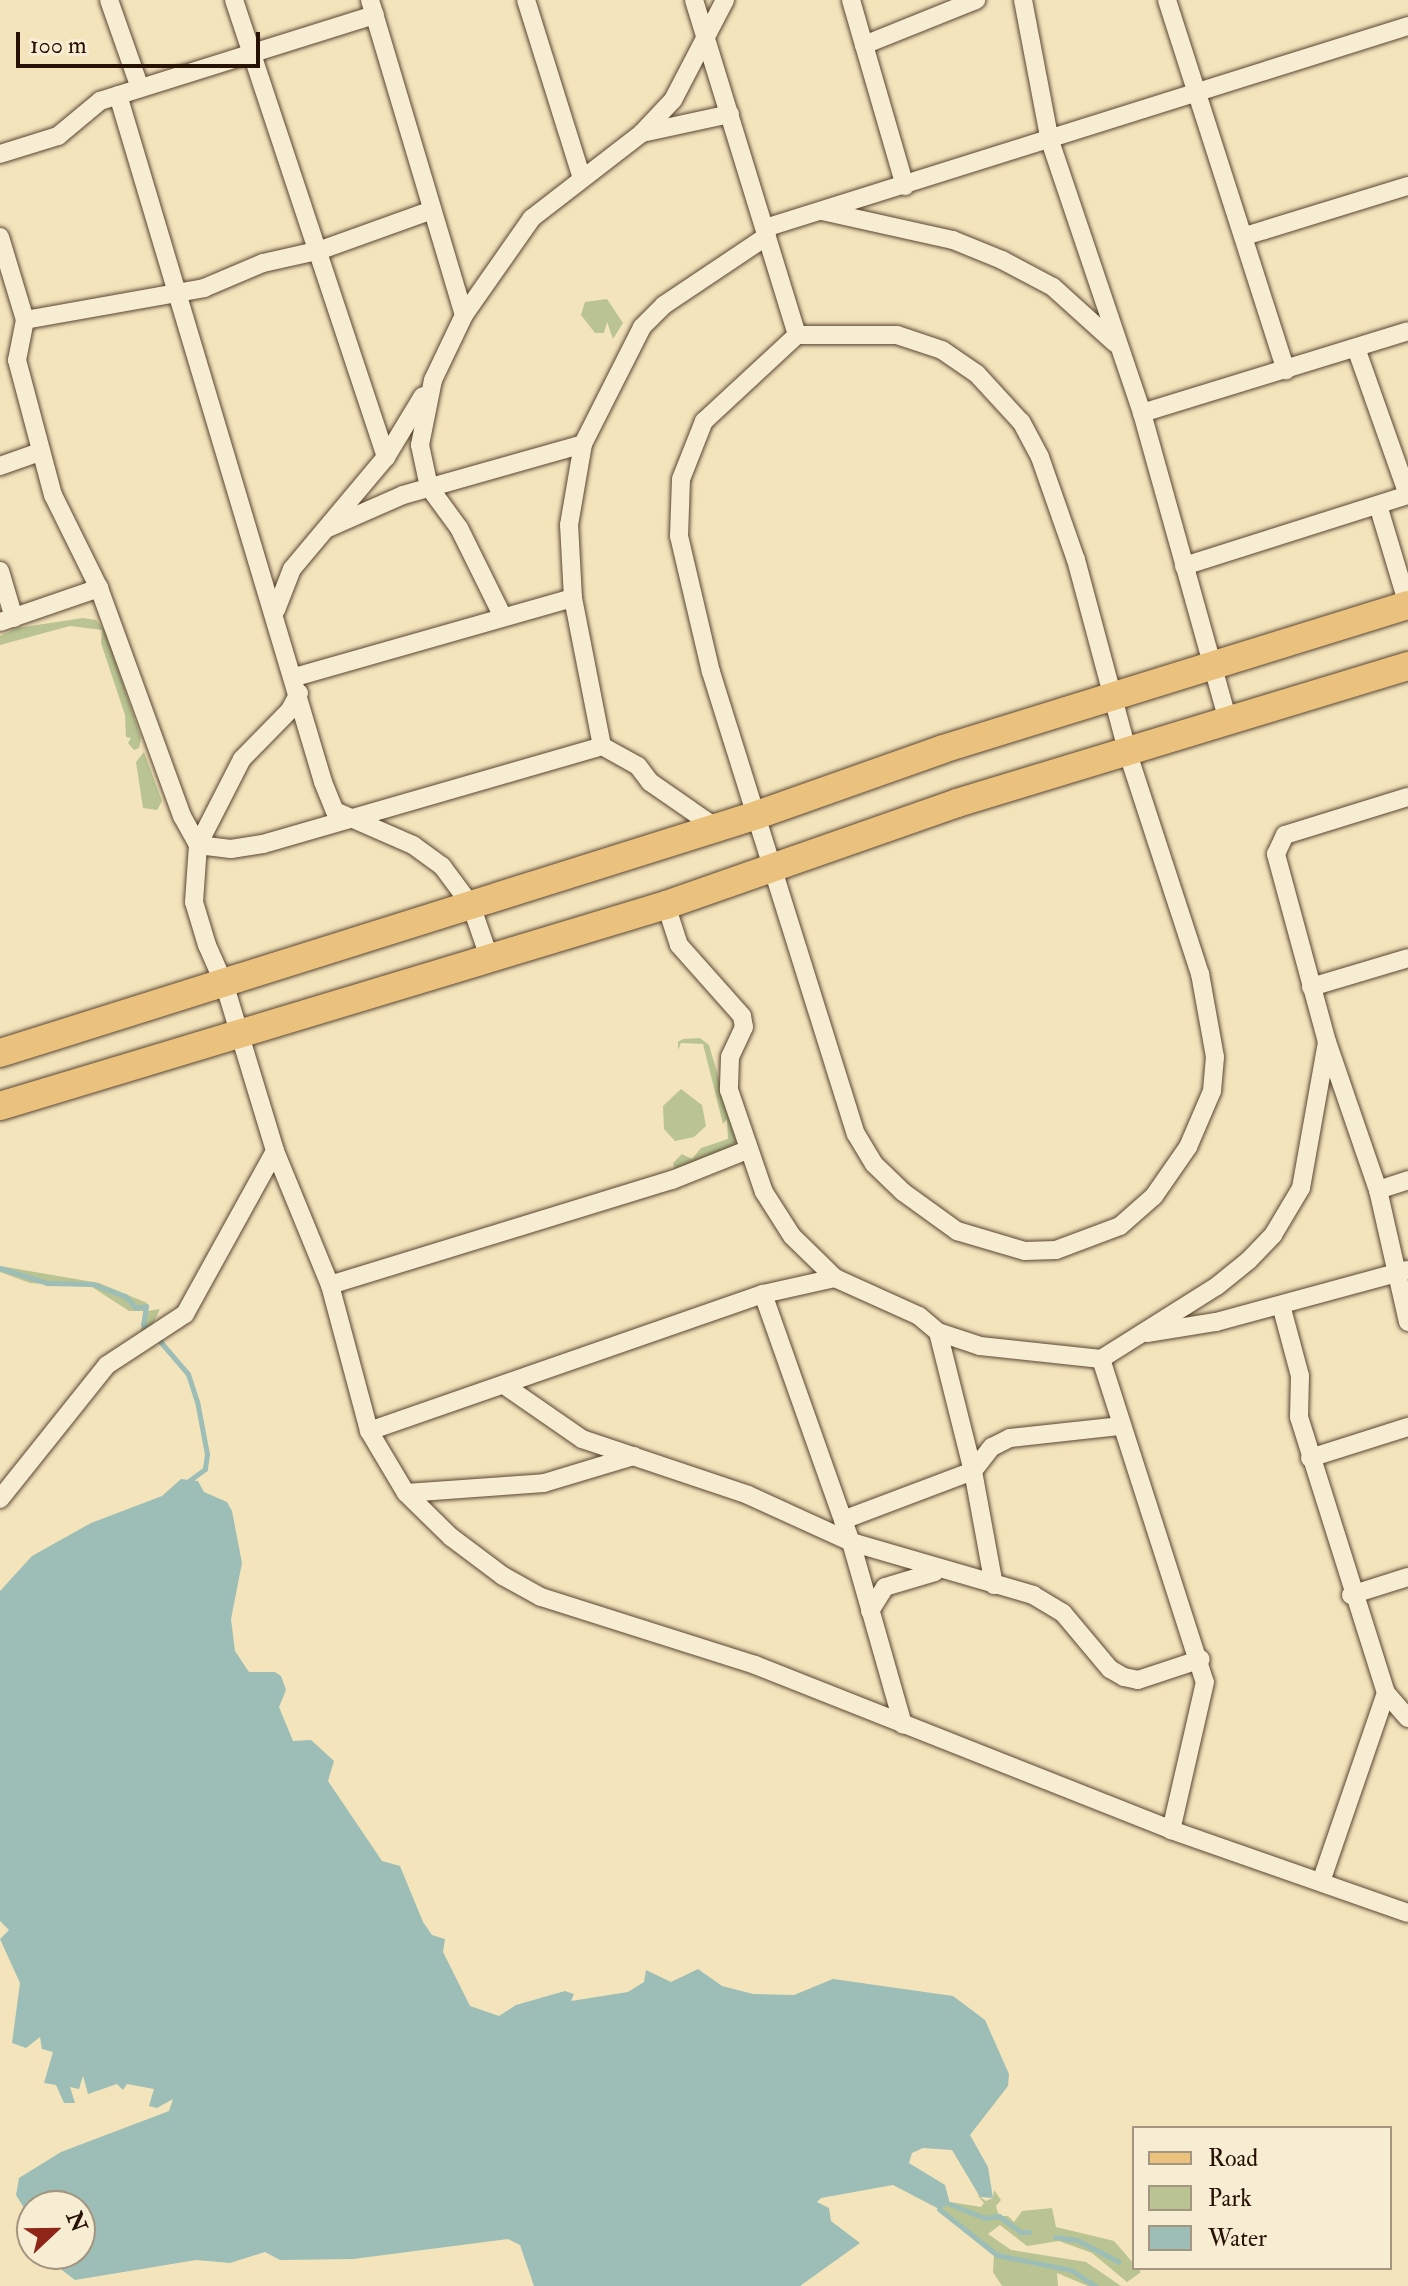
<!DOCTYPE html>
<style>
body{margin:0}
#map{position:relative;width:1408px;height:2286px;overflow:hidden;background:#f3e4bc;font-family:"IM FELL Double Pica",serif}
div>[style]{position:absolute}
[style*='--x']{left:calc(var(--x)*1px);top:calc(var(--y)*1px);width:calc(var(--w)*1px);rotate:calc(var(--a)*1deg)}
.green>*{inset:0;background:#b9c492}
.water>*{inset:0;background:#9cbeb6}
.stream>*{height:5px;margin:-2.5px;padding:0 2.5px;transform-origin:2.5px;border-radius:2.5px;background:#9cbeb6}
.roads{filter:drop-shadow(0 0 2px #5a4532) drop-shadow(0 0 2px #5a4532)}
.minor>*{height:18px;margin:-9px;padding:0 9px;transform-origin:9px;border-radius:9px;background:#f7edd3}
.primary>*{height:28px;margin:-14px;padding:0 14px;transform-origin:14px;border-radius:14px;background:#eac27e}
span{translate:-50% -50%;white-space:nowrap;text-align:center;line-height:1.15;-webkit-text-stroke:6px #f7edd3;paint-order:stroke}
.legend{position:absolute;left:1132px;top:2126px;width:260px;height:144px;box-sizing:border-box;background:#f7edd3;border:2px solid #a49580;margin:0;padding:10px 14px;list-style:none;font-size:24px;color:#271004}
.legend li{display:flex;align-items:center;gap:16px;height:40px}
.legend b{width:40px;border:2px solid #a49580}
.north{position:absolute;left:16px;top:2190px;width:80px;height:80px;box-sizing:border-box;background:#f7edd3;border:2px solid #a49580;border-radius:50%;rotate:68deg;font-size:22px;font-weight:700;line-height:32px;text-align:center;color:#271004}
.north::after{content:'';display:block;margin:auto;width:28px;height:36px;background:#8f2418;clip-path:polygon(50% 0,100% 100%,50% 72%,0 100%)}
.scale{position:absolute;left:16px;top:32px;width:244px;height:36px;box-sizing:border-box;border:4px solid #271004;border-top:0;padding-left:10px;font-size:24px;line-height:28px;white-space:nowrap;color:#271004;-webkit-text-stroke:6px #f7edd3;paint-order:stroke}
</style>
<div id="map">
<div class="green">
<i style="clip-path:polygon(607px 299px,623px 323px,613px 339px,607px 322px,604px 333px,595px 333px,581px 315px,585px 302px)"></i>
<i style="clip-path:polygon(83px 618px,96px 620px,105px 631px,141px 738px,139px 748px,134px 750px,128px 743px,131px 738px,126px 737px,125px 715px,101px 643px,102px 630px,70px 626px,0 645px,0 636px,17px 628px)"></i>
<i style="clip-path:polygon(144px 752px,162px 801px,157px 810px,143px 808px,136px 762px)"></i>
<i style="clip-path:polygon(700px 1038px,709px 1045px,737px 1140px,732px 1148px,675px 1169px,673px 1163px,682px 1154px,692px 1159px,701px 1148px,728px 1139px,727px 1119px,723px 1124px,703px 1044px,681px 1043px,678px 1050px,678px 1042px,683px 1039px)"></i>
<i style="clip-path:polygon(681px 1089px,702px 1105px,706px 1126px,694px 1137px,675px 1141px,664px 1129px,663px 1106px)"></i>
<i style="clip-path:polygon(0 1266px,99px 1283px,147px 1303px,148px 1311px,160px 1309px,151px 1328px,140px 1333px,146px 1311px,129px 1311px,92px 1287px,30px 1283px,0 1272px)"></i>
<i style="clip-path:polygon(994px 2190px,1001px 2200px,996px 2206px,999px 2216px,1008px 2216px,1014px 2222px,1022px 2211px,1052px 2208px,1056px 2227px,1114px 2241px,1141px 2272px,1127px 2282px,1092px 2253px,1059px 2241px,1027px 2246px,1000px 2225px,988px 2234px,1011px 2250px,1086px 2262px,1121px 2286px,1088px 2286px,1057px 2273px,1058px 2286px,1002px 2286px,993px 2272px,994px 2256px,939px 2209px,950px 2202px,981px 2207px,984px 2203px,977px 2195px,986px 2201px,993px 2198px)"></i>
</div>
<div class="water">
<i style="clip-path:polygon(181px 1479px,198px 1481px,204px 1492px,227px 1502px,232px 1511px,242px 1563px,231px 1619px,235px 1651px,249px 1672px,275px 1672px,281px 1676px,286px 1690px,279px 1707px,293px 1741px,311px 1740px,334px 1761px,328px 1781px,382px 1861px,400px 1866px,423px 1922px,432px 1935px,445px 1939px,443px 1952px,470px 2006px,499px 2016px,516px 2005px,565px 1991px,574px 1994px,571px 2001px,628px 1992px,644px 1982px,646px 1970px,671px 1982px,698px 1969px,722px 1986px,753px 1994px,794px 1995px,833px 1979px,953px 1996px,985px 2020px,1009px 2074px,1008px 2086px,970px 2135px,988px 2167px,993px 2198px,980px 2197px,952px 2150px,923px 2148px,912px 2153px,909px 2163px,945px 2185px,950px 2204px,939px 2209px,893px 2185px,821px 2198px,817px 2202px,829px 2208px,831px 2221px,860px 2243px,800px 2286px,534px 2286px,520px 2245px,508px 2239px,353px 2259px,280px 2260px,265px 2252px,230px 2263px,196px 2260px,75px 2280px,58px 2267px,52px 2254px,80px 2254px,80px 2206px,32px 2206px,32px 2221px,16px 2195px,19px 2178px,61px 2152px,169px 2111px,173px 2099px,157px 2108px,149px 2106px,154px 2089px,127px 2084px,123px 2090px,117px 2084px,88px 2094px,83px 2076px,79px 2089px,70px 2087px,75px 2103px,64px 2103px,56px 2085px,44px 2083px,53px 2052px,42px 2049px,40px 2037px,26px 2048px,12px 2043px,20px 1983px,0 1939px,9px 1930px,0 1921px,0 1591px,32px 1556px,91px 1523px,162px 1496px)"></i>
</div>
<div class="stream">
<i style="--x:0;--y:1268;--w:49;--a:17.7"></i>
<i style="--x:47;--y:1283;--w:46;--a:1.2"></i>
<i style="--x:93;--y:1284;--w:34;--a:21"></i>
<i style="--x:125;--y:1296;--w:16;--a:47"></i>
<i style="--x:136;--y:1308;--w:10;--a:-11"></i>
<i style="--x:146;--y:1306;--w:18;--a:99"></i>
<i style="--x:143;--y:1324;--w:11;--a:52"></i>
<i style="--x:158;--y:1339;--w:46;--a:49.4"></i>
<i style="--x:188;--y:1374;--w:28;--a:72"></i>
<i style="--x:197;--y:1401;--w:54;--a:79.3"></i>
<i style="--x:207;--y:1454;--w:15;--a:98"></i>
<i style="--x:205;--y:1469;--w:19;--a:144"></i>
<i style="--x:950;--y:2204;--w:37;--a:22"></i>
<i style="--x:984;--y:2218;--w:15;--a:-8"></i>
<i style="--x:999;--y:2216;--w:26;--a:37"></i>
<i style="--x:1020;--y:2232;--w:9;--a:0"></i>
<i style="--x:939;--y:2209;--w:74;--a:38.4"></i>
<i style="--x:997;--y:2255;--w:76;--a:11.5"></i>
<i style="--x:1071;--y:2270;--w:30;--a:33"></i>
<i style="--x:1055;--y:2237;--w:22;--a:8"></i>
<i style="--x:1077;--y:2240;--w:47;--a:27.6"></i>
</div>
<div class="roads">
<div class="minor">
<i style="--x:109;--y:0;--w:93;--a:70.6"></i>
<i style="--x:234;--y:0;--w:482;--a:71.6"></i>
<i style="--x:370;--y:0;--w:329;--a:73.4"></i>
<i style="--x:526;--y:0;--w:184;--a:72.6"></i>
<i style="--x:694;--y:0;--w:350;--a:72.9"></i>
<i style="--x:797;--y:335;--w:127;--a:137.2"></i>
<i style="--x:704;--y:421;--w:62;--a:111.6"></i>
<i style="--x:681;--y:479;--w:57;--a:92"></i>
<i style="--x:679;--y:536;--w:140;--a:76.8"></i>
<i style="--x:711;--y:672;--w:484;--a:72.6"></i>
<i style="--x:856;--y:1134;--w:35;--a:59"></i>
<i style="--x:874;--y:1164;--w:40;--a:44"></i>
<i style="--x:903;--y:1192;--w:67;--a:35.8"></i>
<i style="--x:957;--y:1231;--w:71;--a:16.4"></i>
<i style="--x:1025;--y:1251;--w:31;--a:-2"></i>
<i style="--x:1056;--y:1250;--w:68;--a:-20.6"></i>
<i style="--x:1120;--y:1226;--w:45;--a:-41.4"></i>
<i style="--x:1154;--y:1196;--w:60;--a:-55.2"></i>
<i style="--x:1188;--y:1147;--w:61;--a:-66.8"></i>
<i style="--x:1212;--y:1091;--w:34;--a:-85"></i>
<i style="--x:1215;--y:1057;--w:84;--a:-100.2"></i>
<i style="--x:1200;--y:974;--w:236;--a:-108.1"></i>
<i style="--x:1127;--y:750;--w:197;--a:-105"></i>
<i style="--x:1076;--y:560;--w:109;--a:-109.3"></i>
<i style="--x:1040;--y:457;--w:40;--a:-118"></i>
<i style="--x:1021;--y:422;--w:65;--a:-132.5"></i>
<i style="--x:977;--y:374;--w:42;--a:-145.6"></i>
<i style="--x:942;--y:350;--w:47;--a:-161.6"></i>
<i style="--x:897;--y:335;--w:100;--a:180"></i>
<i style="--x:851;--y:0;--w:47;--a:73.9"></i>
<i style="--x:864;--y:45;--w:121;--a:-21.9"></i>
<i style="--x:1023;--y:0;--w:144;--a:79.2"></i>
<i style="--x:1050;--y:141;--w:287;--a:71.3"></i>
<i style="--x:1142;--y:413;--w:319;--a:74.4"></i>
<i style="--x:1167;--y:0;--w:389;--a:72.2"></i>
<i style="--x:864;--y:45;--w:147;--a:73.8"></i>
<i style="--x:118;--y:95;--w:717;--a:73.38"></i>
<i style="--x:323;--y:782;--w:31;--a:68"></i>
<i style="--x:335;--y:811;--w:85;--a:23.6"></i>
<i style="--x:413;--y:845;--w:36;--a:36"></i>
<i style="--x:442;--y:866;--w:49;--a:53.4"></i>
<i style="--x:471;--y:905;--w:55;--a:70.9"></i>
<i style="--x:642;--y:133;--w:45;--a:-46.8"></i>
<i style="--x:673;--y:100;--w:113;--a:-62.5"></i>
<i style="--x:0;--y:154;--w:61;--a:-17.2"></i>
<i style="--x:58;--y:136;--w:55;--a:-39.8"></i>
<i style="--x:100;--y:101;--w:288;--a:-17.4"></i>
<i style="--x:822;--y:211;--w:134;--a:12.5"></i>
<i style="--x:953;--y:240;--w:53;--a:22.2"></i>
<i style="--x:1002;--y:260;--w:58;--a:27.9"></i>
<i style="--x:1053;--y:287;--w:84;--a:42.1"></i>
<i style="--x:765;--y:228;--w:674;--a:-17.44"></i>
<i style="--x:1245;--y:236;--w:170;--a:-17.1"></i>
<i style="--x:0;--y:237;--w:87;--a:73.2"></i>
<i style="--x:25;--y:320;--w:41;--a:101.3"></i>
<i style="--x:17;--y:360;--w:140;--a:75.1"></i>
<i style="--x:53;--y:495;--w:104;--a:63.7"></i>
<i style="--x:99;--y:588;--w:243;--a:70"></i>
<i style="--x:182;--y:816;--w:33;--a:61"></i>
<i style="--x:198;--y:845;--w:57;--a:94"></i>
<i style="--x:194;--y:902;--w:45;--a:73.2"></i>
<i style="--x:207;--y:945;--w:45;--a:66.3"></i>
<i style="--x:225;--y:986;--w:172;--a:73.1"></i>
<i style="--x:275;--y:1151;--w:145;--a:67.7"></i>
<i style="--x:330;--y:1285;--w:151;--a:75"></i>
<i style="--x:369;--y:1431;--w:72;--a:59.2"></i>
<i style="--x:406;--y:1493;--w:63;--a:44.4"></i>
<i style="--x:451;--y:1537;--w:65;--a:36.9"></i>
<i style="--x:503;--y:1576;--w:43;--a:28.9"></i>
<i style="--x:541;--y:1597;--w:225;--a:17.6"></i>
<i style="--x:755;--y:1665;--w:448;--a:21.6"></i>
<i style="--x:1171;--y:1830;--w:251;--a:19.3"></i>
<i style="--x:25;--y:320;--w:182;--a:-10.1"></i>
<i style="--x:204;--y:288;--w:64;--a:-23"></i>
<i style="--x:263;--y:263;--w:59;--a:-12.6"></i>
<i style="--x:321;--y:250;--w:118;--a:-19.8"></i>
<i style="--x:1356;--y:348;--w:156;--a:70.5"></i>
<i style="--x:1142;--y:413;--w:278;--a:-17.1"></i>
<i style="--x:0;--y:466;--w:42;--a:-19.3"></i>
<i style="--x:1378;--y:505;--w:104;--a:73.3"></i>
<i style="--x:328;--y:528;--w:82;--a:-23.7"></i>
<i style="--x:403;--y:495;--w:187;--a:-15.8"></i>
<i style="--x:1184;--y:566;--w:235;--a:-17.6"></i>
<i style="--x:0;--y:571;--w:49;--a:73.4"></i>
<i style="--x:276;--y:610;--w:44;--a:-68.7"></i>
<i style="--x:292;--y:569;--w:146;--a:-50"></i>
<i style="--x:386;--y:457;--w:71;--a:-58.8"></i>
<i style="--x:502;--y:615;--w:97;--a:-116.3"></i>
<i style="--x:459;--y:528;--w:51;--a:-126.2"></i>
<i style="--x:429;--y:487;--w:43;--a:-102.1"></i>
<i style="--x:420;--y:445;--w:66;--a:-78.7"></i>
<i style="--x:433;--y:380;--w:72;--a:-64.5"></i>
<i style="--x:464;--y:315;--w:118;--a:-55"></i>
<i style="--x:532;--y:218;--w:139;--a:-37.7"></i>
<i style="--x:642;--y:133;--w:90;--a:-12.2"></i>
<i style="--x:0;--y:622;--w:105;--a:-19"></i>
<i style="--x:295;--y:677;--w:289;--a:-15.9"></i>
<i style="--x:299;--y:693;--w:19;--a:118"></i>
<i style="--x:290;--y:710;--w:69;--a:134.4"></i>
<i style="--x:242;--y:759;--w:97;--a:117.1"></i>
<i style="--x:198;--y:845;--w:33;--a:7"></i>
<i style="--x:231;--y:849;--w:32;--a:-9"></i>
<i style="--x:263;--y:844;--w:353;--a:-16.1"></i>
<i style="--x:602;--y:746;--w:41;--a:29.1"></i>
<i style="--x:638;--y:766;--w:20;--a:53"></i>
<i style="--x:650;--y:782;--w:79;--a:34.7"></i>
<i style="--x:602;--y:746;--w:151;--a:-101.1"></i>
<i style="--x:573;--y:598;--w:73;--a:-93.1"></i>
<i style="--x:569;--y:525;--w:82;--a:-80.2"></i>
<i style="--x:583;--y:444;--w:131;--a:-63.2"></i>
<i style="--x:642;--y:327;--w:31;--a:-45"></i>
<i style="--x:664;--y:305;--w:124;--a:-33.8"></i>
<i style="--x:666;--y:905;--w:42;--a:72"></i>
<i style="--x:679;--y:945;--w:95;--a:48.4"></i>
<i style="--x:742;--y:1016;--w:11;--a:80"></i>
<i style="--x:744;--y:1027;--w:33;--a:115"></i>
<i style="--x:730;--y:1057;--w:33;--a:92"></i>
<i style="--x:729;--y:1090;--w:108;--a:71.1"></i>
<i style="--x:764;--y:1192;--w:52;--a:57.5"></i>
<i style="--x:792;--y:1236;--w:60;--a:44.3"></i>
<i style="--x:835;--y:1278;--w:92;--a:24.3"></i>
<i style="--x:919;--y:1316;--w:25;--a:40"></i>
<i style="--x:938;--y:1332;--w:44;--a:18.4"></i>
<i style="--x:980;--y:1346;--w:122;--a:6.1"></i>
<i style="--x:1101;--y:1359;--w:137;--a:-32.2"></i>
<i style="--x:1217;--y:1286;--w:41;--a:-39.1"></i>
<i style="--x:1249;--y:1260;--w:35;--a:-46"></i>
<i style="--x:1273;--y:1235;--w:55;--a:-59.2"></i>
<i style="--x:1301;--y:1188;--w:148;--a:-79.9"></i>
<i style="--x:1311;--y:987;--w:101;--a:-16.6"></i>
<i style="--x:1378;--y:1190;--w:32;--a:-18"></i>
<i style="--x:330;--y:1285;--w:358;--a:-17.1"></i>
<i style="--x:672;--y:1180;--w:81;--a:-21.8"></i>
<i style="--x:763;--y:1294;--w:263;--a:70.5"></i>
<i style="--x:851;--y:1542;--w:190;--a:74.1"></i>
<i style="--x:1281;--y:1305;--w:73;--a:75"></i>
<i style="--x:1300;--y:1376;--w:41;--a:91.4"></i>
<i style="--x:1299;--y:1417;--w:289;--a:72.5"></i>
<i style="--x:1386;--y:1693;--w:200;--a:109"></i>
<i style="--x:1408;--y:1322;--w:135;--a:-102.8"></i>
<i style="--x:1378;--y:1190;--w:157;--a:-109"></i>
<i style="--x:1327;--y:1042;--w:195;--a:-105.2"></i>
<i style="--x:1276;--y:854;--w:21;--a:-65"></i>
<i style="--x:1285;--y:835;--w:129;--a:-17.2"></i>
<i style="--x:938;--y:1332;--w:143;--a:75.9"></i>
<i style="--x:973;--y:1471;--w:116;--a:79.6"></i>
<i style="--x:1147;--y:1333;--w:70;--a:-9.1"></i>
<i style="--x:1216;--y:1322;--w:199;--a:-15.2"></i>
<i style="--x:1101;--y:1359;--w:339;--a:72.2"></i>
<i style="--x:1205;--y:1682;--w:152;--a:102.9"></i>
<i style="--x:504;--y:1385;--w:95;--a:34.7"></i>
<i style="--x:582;--y:1439;--w:175;--a:18.6"></i>
<i style="--x:748;--y:1495;--w:113;--a:24.5"></i>
<i style="--x:851;--y:1542;--w:190;--a:16.2"></i>
<i style="--x:1033;--y:1595;--w:35;--a:31"></i>
<i style="--x:1063;--y:1613;--w:73;--a:50"></i>
<i style="--x:1110;--y:1669;--w:16;--a:30"></i>
<i style="--x:1124;--y:1677;--w:14;--a:12"></i>
<i style="--x:1138;--y:1680;--w:66;--a:-18.4"></i>
<i style="--x:369;--y:1431;--w:417;--a:-19.2"></i>
<i style="--x:763;--y:1294;--w:74;--a:-12.5"></i>
<i style="--x:1310;--y:1458;--w:103;--a:-17.6"></i>
<i style="--x:406;--y:1493;--w:138;--a:-4.1"></i>
<i style="--x:544;--y:1483;--w:94;--a:-16.7"></i>
<i style="--x:0;--y:1499;--w:171;--a:-51.4"></i>
<i style="--x:107;--y:1365;--w:93;--a:-33.2"></i>
<i style="--x:185;--y:1314;--w:186;--a:-61.1"></i>
<i style="--x:843;--y:1520;--w:139;--a:-20.7"></i>
<i style="--x:973;--y:1471;--w:31;--a:-52"></i>
<i style="--x:992;--y:1447;--w:20;--a:-27"></i>
<i style="--x:1010;--y:1438;--w:112;--a:-6.2"></i>
<i style="--x:1351;--y:1595;--w:60;--a:-17.5"></i>
<i style="--x:870;--y:1611;--w:28;--a:-58"></i>
<i style="--x:885;--y:1587;--w:52;--a:-16.7"></i>
<i style="--x:1386;--y:1693;--w:33;--a:49"></i>
</div>
<div class="primary">
<i style="--x:0;--y:1053;--w:794;--a:-17.45"></i>
<i style="--x:757;--y:815;--w:197;--a:-19.5"></i>
<i style="--x:943;--y:749;--w:487;--a:-17.2"></i>
<i style="--x:0;--y:1106;--w:696;--a:-16.79"></i>
<i style="--x:666;--y:905;--w:308;--a:-19.3"></i>
<i style="--x:957;--y:803;--w:471;--a:-16.9"></i>
</div>
</div>
<ul class="legend">
<li><b style="height:10px;background:#eac27e"></b>Road</li>
<li><b style="height:22px;background:#b9c492"></b>Park</li>
<li><b style="height:22px;background:#9cbeb6"></b>Water</li>
</ul>
<div class="north">N</div>
<div class="scale">100 m</div>
</div>
